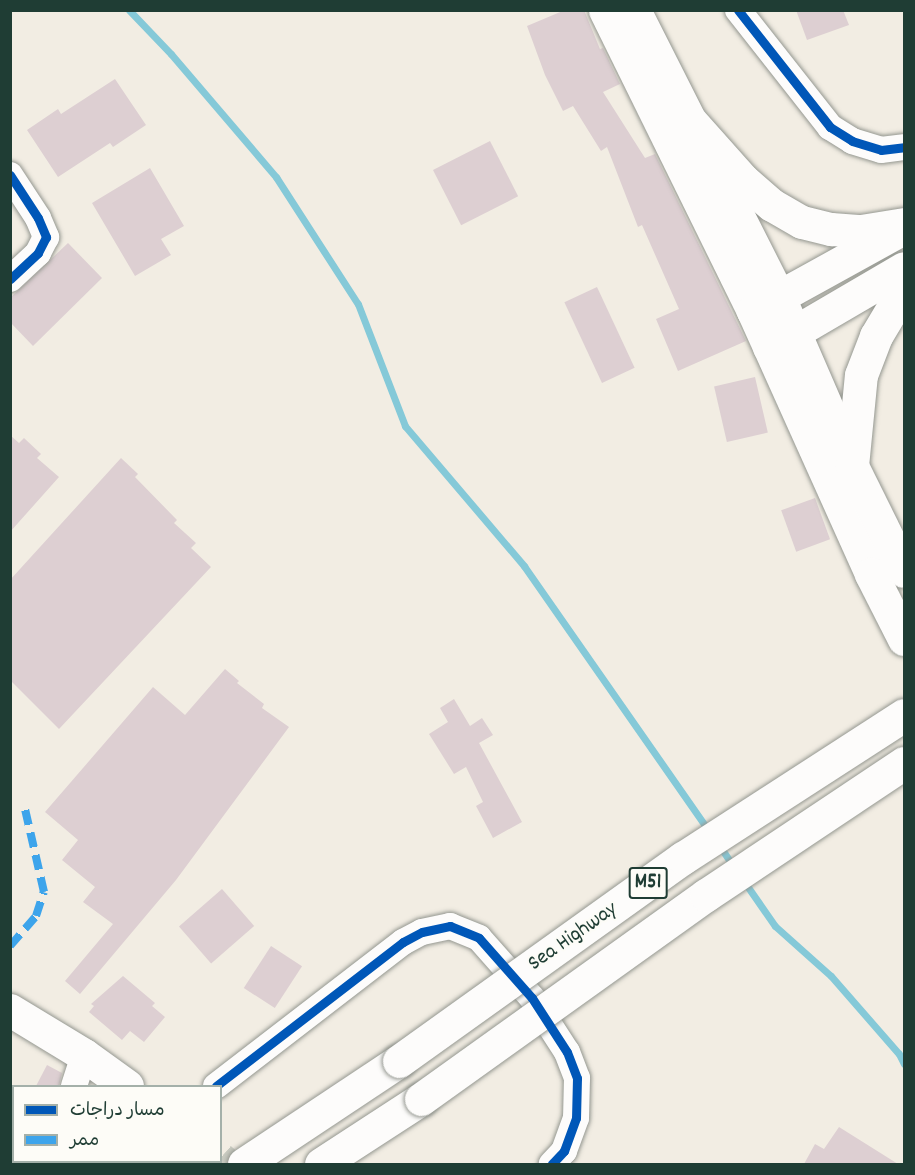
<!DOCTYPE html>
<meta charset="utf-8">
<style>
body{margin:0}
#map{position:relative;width:915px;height:1175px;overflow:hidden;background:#f2ede3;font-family:Dekko,"Playpen Sans Arabic",sans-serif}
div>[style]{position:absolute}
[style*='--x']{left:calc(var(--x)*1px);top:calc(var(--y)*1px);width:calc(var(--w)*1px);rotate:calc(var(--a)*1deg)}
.stream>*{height:7px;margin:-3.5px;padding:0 3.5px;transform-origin:3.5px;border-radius:3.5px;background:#85c9d8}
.building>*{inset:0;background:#ddcfd2;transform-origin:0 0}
.secondary-tunnel>*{height:33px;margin-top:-16.5px;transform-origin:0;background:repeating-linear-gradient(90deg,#c8cac0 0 33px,transparent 0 49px)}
.roads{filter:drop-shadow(0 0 2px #949790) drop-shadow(0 0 2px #949790)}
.street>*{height:26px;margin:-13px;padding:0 13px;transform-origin:13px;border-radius:13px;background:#fdfcfb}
.secondary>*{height:33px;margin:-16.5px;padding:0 16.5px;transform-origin:16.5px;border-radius:16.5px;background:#fdfcfb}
.highway>*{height:33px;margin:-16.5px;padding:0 16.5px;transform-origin:16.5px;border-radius:16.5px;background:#fdfcfb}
.bridges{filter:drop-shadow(0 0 2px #949790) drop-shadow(0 0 2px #949790)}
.highway-bridge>*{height:33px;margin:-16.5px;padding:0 16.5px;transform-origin:16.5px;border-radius:16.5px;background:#fdfcfb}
.quiet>*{height:8px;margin-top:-4px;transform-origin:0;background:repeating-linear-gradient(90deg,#3da4eb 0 15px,transparent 0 23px)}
.cycleway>*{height:9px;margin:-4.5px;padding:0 4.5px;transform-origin:4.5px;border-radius:4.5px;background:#0057b8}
span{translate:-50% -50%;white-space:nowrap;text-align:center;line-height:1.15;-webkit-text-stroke:4.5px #fdfcf7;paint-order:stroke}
.shield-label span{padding:2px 4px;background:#fdfcf7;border:2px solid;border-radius:4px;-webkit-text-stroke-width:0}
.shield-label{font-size:21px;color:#1f3d34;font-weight:700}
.street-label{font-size:22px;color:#1f3d34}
.frame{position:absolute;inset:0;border:12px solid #1f3d34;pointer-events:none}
.legend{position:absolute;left:12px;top:1085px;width:210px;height:78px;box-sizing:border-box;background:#fdfcf7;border:2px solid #a4b0a9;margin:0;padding:8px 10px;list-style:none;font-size:18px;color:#1f3d34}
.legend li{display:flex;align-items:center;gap:12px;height:30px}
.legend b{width:30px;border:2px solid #a4b0a9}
</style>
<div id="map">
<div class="stream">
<i style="--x:129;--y:10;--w:61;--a:46.3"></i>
<i style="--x:171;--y:54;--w:162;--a:49.5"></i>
<i style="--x:276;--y:177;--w:151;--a:57.2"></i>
<i style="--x:358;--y:304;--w:131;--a:68.9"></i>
<i style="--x:405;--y:426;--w:184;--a:49.6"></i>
<i style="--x:524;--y:566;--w:323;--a:55.1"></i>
<i style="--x:719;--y:845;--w:25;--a:56"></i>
<i style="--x:743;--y:880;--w:56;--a:55.2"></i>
<i style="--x:775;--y:926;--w:75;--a:41.8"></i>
<i style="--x:831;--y:976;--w:103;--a:48.9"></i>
<i style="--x:899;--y:1054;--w:11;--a:63"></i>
</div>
<div class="building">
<i style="clip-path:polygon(565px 10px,584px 10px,600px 49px,603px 48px,620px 84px,603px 92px,645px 158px,655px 154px,746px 341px,678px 371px,656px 319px,679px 309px,642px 225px,638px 227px,607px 147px,601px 151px,573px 106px,563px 111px,545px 75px,527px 26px)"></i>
<i style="clip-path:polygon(796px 10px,843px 10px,849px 25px,807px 40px)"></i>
<i style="clip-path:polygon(115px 79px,146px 125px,113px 147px,110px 143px,58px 177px,27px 130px,58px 109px,61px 114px)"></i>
<i style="left:490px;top:141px;width:62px;height:64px;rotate:63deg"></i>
<i style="clip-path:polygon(150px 168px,184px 226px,161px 239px,171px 255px,135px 276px,92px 203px)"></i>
<i style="clip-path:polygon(68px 243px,102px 278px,33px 346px,10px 322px,10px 298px)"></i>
<i style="left:597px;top:287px;width:89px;height:36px;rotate:65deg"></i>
<i style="left:755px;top:377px;width:57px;height:42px;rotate:77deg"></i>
<i style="clip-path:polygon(10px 435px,19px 443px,24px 438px,41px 454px,37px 458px,59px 477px,10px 532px)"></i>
<i style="clip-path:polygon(121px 458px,138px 474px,135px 477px,177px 520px,174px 523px,196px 543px,191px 548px,211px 567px,59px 729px,10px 680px,10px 580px)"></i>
<i style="left:815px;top:498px;width:44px;height:36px;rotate:70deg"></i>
<i style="clip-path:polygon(225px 669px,239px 681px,237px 683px,264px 704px,262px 708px,289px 727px,176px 880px,80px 994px,65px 981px,113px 924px,83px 902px,95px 887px,62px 860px,78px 840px,45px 812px,153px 687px,185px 715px)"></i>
<i style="clip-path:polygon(454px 699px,470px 726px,482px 718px,493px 735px,479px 743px,522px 822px,493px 838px,476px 806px,483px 802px,466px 767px,454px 774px,429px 734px,448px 722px,440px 708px)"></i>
<i style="left:222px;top:889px;width:49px;height:57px;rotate:49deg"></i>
<i style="left:271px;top:946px;width:37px;height:50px;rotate:33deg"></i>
<i style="clip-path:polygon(123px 976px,155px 1003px,152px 1006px,165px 1017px,144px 1042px,130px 1031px,122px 1040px,89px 1012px,94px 1006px,91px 1004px)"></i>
<i style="clip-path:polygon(47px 1065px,62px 1073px,59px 1086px,36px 1086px)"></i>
<i style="clip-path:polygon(839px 1127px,898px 1164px,804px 1164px,815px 1144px,824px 1149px)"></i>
</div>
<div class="secondary-tunnel">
<i style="--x:220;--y:1158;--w:9;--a:41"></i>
</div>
<div class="roads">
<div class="street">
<i style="--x:738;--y:10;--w:149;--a:51.8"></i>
<i style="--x:830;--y:127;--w:26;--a:32"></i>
<i style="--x:852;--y:141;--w:30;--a:17"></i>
<i style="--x:881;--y:150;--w:23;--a:-7"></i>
<i style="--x:10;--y:175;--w:51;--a:56.9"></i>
<i style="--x:38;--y:218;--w:21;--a:67"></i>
<i style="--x:46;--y:237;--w:18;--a:117"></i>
<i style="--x:38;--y:253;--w:38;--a:137"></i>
<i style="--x:74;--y:1086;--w:33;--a:-72"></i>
<i style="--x:216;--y:1086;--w:236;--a:-37.6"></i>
<i style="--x:403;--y:942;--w:21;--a:-28"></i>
<i style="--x:422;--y:932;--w:29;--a:-12"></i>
<i style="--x:450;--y:926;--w:31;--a:22"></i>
<i style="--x:479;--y:938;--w:80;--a:48.5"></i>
<i style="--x:532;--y:998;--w:64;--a:57.1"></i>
<i style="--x:567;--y:1052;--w:28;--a:69"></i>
<i style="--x:577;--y:1078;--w:40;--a:91.4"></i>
<i style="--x:576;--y:1118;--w:35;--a:110"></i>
<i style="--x:564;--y:1151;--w:18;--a:133"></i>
<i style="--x:50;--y:1164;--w:2;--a:-63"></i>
<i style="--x:118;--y:1164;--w:4;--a:-27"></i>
</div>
<div class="secondary">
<i style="--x:605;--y:10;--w:335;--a:63.8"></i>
<i style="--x:753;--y:311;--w:288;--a:65.8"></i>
<i style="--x:871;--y:574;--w:73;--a:63.1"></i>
<i style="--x:634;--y:10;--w:322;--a:63.2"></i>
<i style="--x:779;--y:297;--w:184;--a:66.6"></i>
<i style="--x:852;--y:466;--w:117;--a:63.7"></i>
<i style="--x:10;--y:1010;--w:87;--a:31.3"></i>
<i style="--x:84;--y:1055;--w:53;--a:35.8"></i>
</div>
<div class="highway">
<i style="--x:686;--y:116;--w:86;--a:48.3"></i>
<i style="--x:743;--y:180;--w:38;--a:41"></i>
<i style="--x:772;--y:205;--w:34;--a:30"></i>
<i style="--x:802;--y:222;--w:30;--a:14"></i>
<i style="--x:831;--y:229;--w:30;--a:4"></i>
<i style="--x:861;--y:231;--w:44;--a:-9.2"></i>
<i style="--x:753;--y:311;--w:166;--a:-28.9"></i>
<i style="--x:769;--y:347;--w:156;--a:-30.3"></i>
<i style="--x:852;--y:466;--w:91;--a:-84.4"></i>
<i style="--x:861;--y:375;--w:42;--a:-69"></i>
<i style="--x:876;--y:336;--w:55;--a:-59.2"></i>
<i style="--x:244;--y:1164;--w:186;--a:-33.6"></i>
<i style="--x:321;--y:1164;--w:119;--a:-33"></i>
</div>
</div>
<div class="bridges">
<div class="highway-bridge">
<i style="--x:399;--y:1061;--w:349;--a:-35.6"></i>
<i style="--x:683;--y:858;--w:263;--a:-32.9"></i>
<i style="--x:421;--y:1099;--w:350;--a:-35.6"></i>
<i style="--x:706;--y:895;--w:238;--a:-33.7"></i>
</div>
</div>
<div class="quiet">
<i style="--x:10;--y:946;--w:40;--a:-49"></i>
<i style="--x:36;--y:916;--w:25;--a:-72"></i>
<i style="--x:44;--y:892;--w:89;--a:-102.9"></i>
</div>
<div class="cycleway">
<i style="--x:738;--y:10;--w:149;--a:51.8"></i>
<i style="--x:830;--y:127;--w:26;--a:32"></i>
<i style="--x:852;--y:141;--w:30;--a:17"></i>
<i style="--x:881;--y:150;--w:23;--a:-7"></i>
<i style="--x:10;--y:175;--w:51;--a:56.9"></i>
<i style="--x:38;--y:218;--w:21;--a:67"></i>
<i style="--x:46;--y:237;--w:18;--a:117"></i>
<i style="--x:38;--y:253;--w:38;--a:137"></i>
<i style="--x:216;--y:1086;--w:236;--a:-37.6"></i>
<i style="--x:403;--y:942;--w:21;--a:-28"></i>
<i style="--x:422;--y:932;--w:29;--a:-12"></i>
<i style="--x:450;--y:926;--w:31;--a:22"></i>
<i style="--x:479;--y:938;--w:80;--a:48.5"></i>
<i style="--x:532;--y:998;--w:64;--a:57.1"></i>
<i style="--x:567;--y:1052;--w:28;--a:69"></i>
<i style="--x:577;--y:1078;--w:40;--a:91.4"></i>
<i style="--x:576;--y:1118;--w:35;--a:110"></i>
<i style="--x:564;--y:1151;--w:18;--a:133"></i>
</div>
<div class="shield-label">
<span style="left:648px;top:883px">M51</span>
</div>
<div class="street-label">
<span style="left:573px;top:937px;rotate:-35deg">Sea Highway</span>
</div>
<div class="frame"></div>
<ul class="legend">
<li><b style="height:8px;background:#0057b8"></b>مسار دراجات</li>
<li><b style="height:8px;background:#3da4eb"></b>ممر</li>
</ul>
</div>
